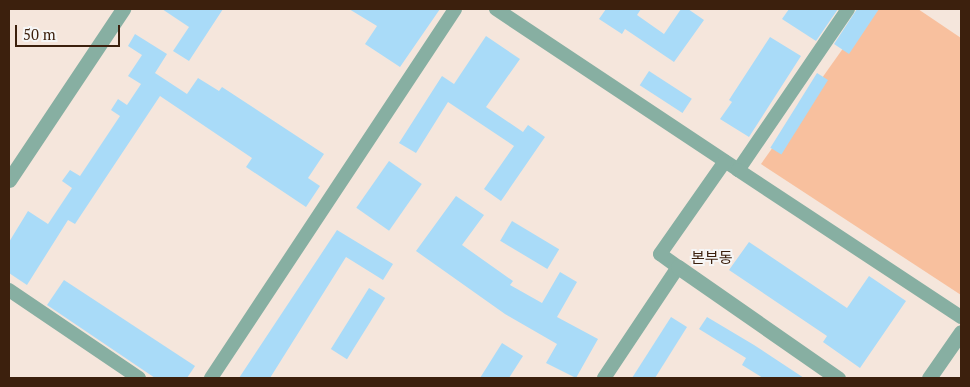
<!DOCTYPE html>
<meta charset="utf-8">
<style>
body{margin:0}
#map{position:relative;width:970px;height:387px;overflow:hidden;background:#f5e6dc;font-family:"PT Serif","Noto Sans KR",serif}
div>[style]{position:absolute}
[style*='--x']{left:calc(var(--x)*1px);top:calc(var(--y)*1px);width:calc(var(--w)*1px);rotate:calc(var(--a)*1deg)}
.green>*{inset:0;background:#f8c09e}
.building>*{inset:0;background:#a9dbf8;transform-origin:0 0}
.minor>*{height:14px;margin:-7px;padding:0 7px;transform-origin:7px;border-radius:7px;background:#87afa2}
.tertiary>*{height:15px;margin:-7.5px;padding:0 7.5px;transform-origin:7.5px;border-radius:7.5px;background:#87afa2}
span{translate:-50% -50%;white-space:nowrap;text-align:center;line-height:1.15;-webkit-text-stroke:4px #f6f6f6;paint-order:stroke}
.quarter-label{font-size:15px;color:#3c200d}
.frame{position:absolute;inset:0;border:10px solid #3c200d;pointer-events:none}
.scale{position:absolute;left:15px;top:25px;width:105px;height:22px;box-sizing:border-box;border:2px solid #3c200d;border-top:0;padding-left:6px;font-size:15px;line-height:18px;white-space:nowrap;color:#3c200d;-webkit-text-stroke:4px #f6f6f6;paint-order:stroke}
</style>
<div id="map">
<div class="green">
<i style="clip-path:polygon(871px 9px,918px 9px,961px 38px,961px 295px,761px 164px)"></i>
</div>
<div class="building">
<i style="clip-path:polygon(162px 9px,223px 9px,189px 61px,173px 51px,189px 27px)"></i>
<i style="clip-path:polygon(349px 9px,440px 9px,400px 67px,365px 44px,377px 26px)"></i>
<i style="clip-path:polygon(606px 9px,641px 9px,637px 15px,664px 34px,681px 9px,688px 9px,704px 20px,674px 62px,625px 29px,622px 34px,599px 19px)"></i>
<i style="clip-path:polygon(789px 9px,838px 9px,816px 41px,782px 19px)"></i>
<i style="clip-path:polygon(857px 9px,879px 9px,849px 54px,834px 44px)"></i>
<i style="clip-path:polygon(135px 34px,167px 54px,155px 73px,187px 94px,198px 78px,219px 91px,222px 87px,324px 154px,308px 178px,320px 186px,306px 207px,246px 167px,252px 158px,160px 96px,75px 224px,68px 220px,27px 285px,9px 273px,9px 242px,28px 211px,48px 224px,72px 188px,62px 181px,70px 170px,80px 176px,120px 116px,111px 110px,118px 99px,127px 105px,141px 84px,128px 76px,142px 55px,128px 46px)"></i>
<i style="clip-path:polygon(486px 36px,520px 59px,486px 107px,523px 132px,528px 125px,545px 137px,501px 201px,484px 189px,514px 146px,448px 102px,416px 153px,399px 143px,442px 76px,454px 84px)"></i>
<i style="clip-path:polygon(770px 37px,801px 56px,749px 137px,720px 119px,732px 102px,729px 100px)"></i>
<i style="left:649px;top:71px;width:51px;height:17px;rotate:33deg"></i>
<i style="left:817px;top:73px;width:13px;height:88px;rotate:32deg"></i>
<i style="left:389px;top:161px;width:40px;height:57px;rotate:35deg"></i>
<i style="clip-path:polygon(456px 196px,484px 215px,462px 245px,513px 281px,510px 285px,542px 303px,560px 272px,577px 282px,557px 317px,598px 339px,576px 378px,546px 363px,557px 344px,505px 314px,416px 251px)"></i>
<i style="left:512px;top:221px;width:55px;height:23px;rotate:31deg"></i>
<i style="clip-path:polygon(337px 230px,393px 264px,383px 280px,346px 257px,270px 378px,239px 378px)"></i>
<i style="clip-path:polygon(749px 242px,847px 308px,869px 276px,906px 301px,860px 368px,823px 342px,827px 336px,729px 270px)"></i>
<i style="clip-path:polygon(64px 280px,195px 366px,187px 378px,155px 378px,47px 305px)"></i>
<i style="left:369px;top:288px;width:19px;height:72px;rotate:32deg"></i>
<i style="clip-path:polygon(671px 317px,687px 327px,655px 378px,632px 378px)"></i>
<i style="clip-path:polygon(707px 317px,754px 345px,804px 378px,763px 378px,742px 365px,746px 358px,699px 329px)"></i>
<i style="clip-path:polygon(502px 343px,523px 356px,509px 378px,480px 378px)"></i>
</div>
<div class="minor">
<i style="--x:496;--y:9;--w:291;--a:33.6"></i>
<i style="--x:848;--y:9;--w:195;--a:124.3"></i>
<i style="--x:738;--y:170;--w:267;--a:33.4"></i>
<i style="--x:9;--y:290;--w:157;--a:34.1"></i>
<i style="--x:211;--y:378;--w:442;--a:-56.5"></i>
<i style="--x:604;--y:378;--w:133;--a:-56.3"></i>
<i style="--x:678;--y:267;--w:22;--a:-144"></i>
<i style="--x:660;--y:254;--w:113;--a:-55"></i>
</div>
<div class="tertiary">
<i style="--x:9;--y:180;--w:206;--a:-56.3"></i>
<i style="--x:678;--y:267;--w:195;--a:34.8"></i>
<i style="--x:929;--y:378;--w:56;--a:-55.2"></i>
</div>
<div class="quarter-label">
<span style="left:712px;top:258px">본부동</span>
</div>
<div class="frame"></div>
<div class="scale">50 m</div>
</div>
